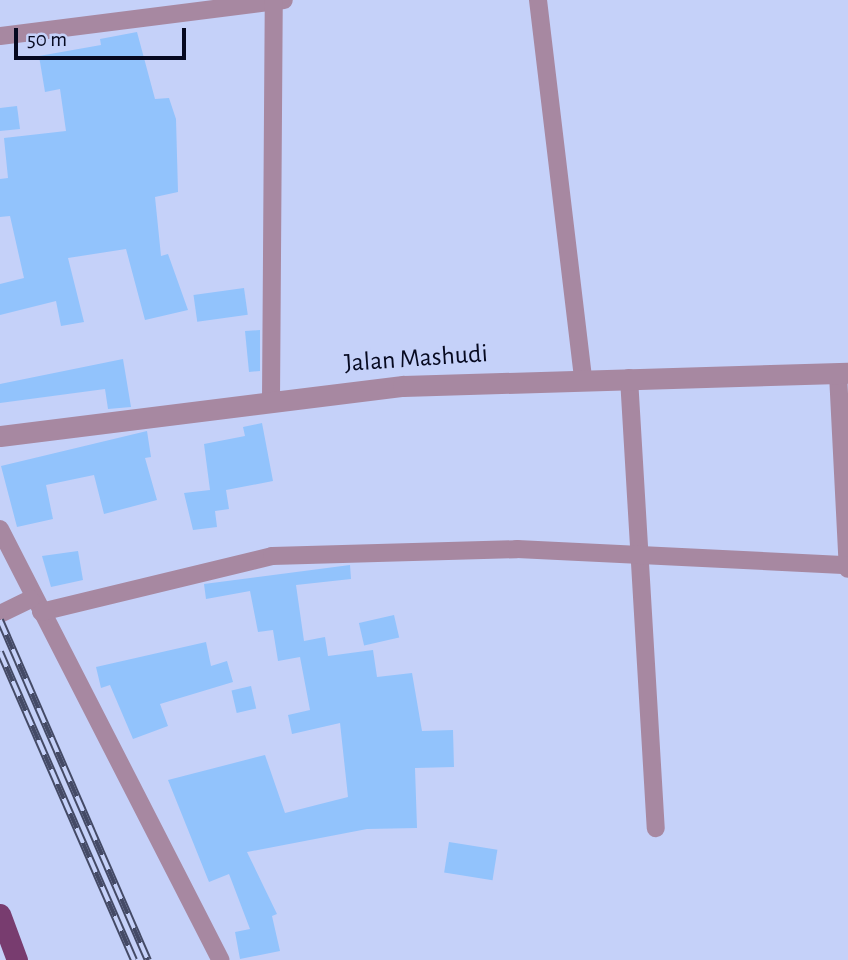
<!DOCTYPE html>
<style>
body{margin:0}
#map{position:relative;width:848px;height:960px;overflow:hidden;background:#c5d1f9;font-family:"Alegreya Sans",sans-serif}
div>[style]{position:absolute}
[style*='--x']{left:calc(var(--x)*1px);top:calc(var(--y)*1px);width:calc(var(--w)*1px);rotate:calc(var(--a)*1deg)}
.building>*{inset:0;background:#92c3fc;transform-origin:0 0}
.minor>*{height:18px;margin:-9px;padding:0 9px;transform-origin:9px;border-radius:9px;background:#a788a1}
.tertiary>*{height:21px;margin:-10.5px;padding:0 10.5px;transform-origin:10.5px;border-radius:10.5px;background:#a788a1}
.trunk>*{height:21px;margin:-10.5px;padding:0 10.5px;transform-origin:10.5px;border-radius:10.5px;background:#783c6f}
.rail>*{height:8px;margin-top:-4px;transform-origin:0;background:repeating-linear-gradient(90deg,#c5d1f9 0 16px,#444a66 0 32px);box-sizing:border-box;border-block:2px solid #444a66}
span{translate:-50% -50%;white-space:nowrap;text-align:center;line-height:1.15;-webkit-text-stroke:6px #c5d1f9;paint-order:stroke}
.street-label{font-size:26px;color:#060920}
.scale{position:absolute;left:14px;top:28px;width:172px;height:32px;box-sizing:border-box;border:4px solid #060920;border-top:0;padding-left:9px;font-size:21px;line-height:24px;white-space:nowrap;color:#060920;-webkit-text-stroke:5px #c5d1f9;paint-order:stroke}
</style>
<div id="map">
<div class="building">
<i style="clip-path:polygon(137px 32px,155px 99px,169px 98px,176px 119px,178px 192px,155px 197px,161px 256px,168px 254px,188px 310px,145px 320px,126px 249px,68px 258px,84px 322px,61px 326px,56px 301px,0 315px,0 284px,24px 278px,10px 216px,0 217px,0 179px,8px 178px,4px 138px,66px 131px,60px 89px,45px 92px,39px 56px,101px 45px,100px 39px)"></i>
<i style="clip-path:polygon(17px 106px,20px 129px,0 131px,0 108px)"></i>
<i style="left:244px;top:288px;width:27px;height:51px;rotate:82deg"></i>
<i style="clip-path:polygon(260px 330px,260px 371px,249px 372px,245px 331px)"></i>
<i style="clip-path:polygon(123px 359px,131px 407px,108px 409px,105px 389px,0 403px,0 384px)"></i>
<i style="clip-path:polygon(262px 423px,273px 481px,226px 490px,229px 509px,215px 511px,217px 527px,193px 530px,184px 493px,210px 490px,204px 444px,245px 436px,243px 427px)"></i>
<i style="clip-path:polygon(147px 431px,151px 457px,145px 458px,157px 500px,104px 514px,94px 475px,46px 485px,53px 519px,17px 527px,1px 466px)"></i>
<i style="clip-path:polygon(78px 551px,83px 580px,51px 587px,42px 556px)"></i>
<i style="clip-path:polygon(350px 565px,351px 579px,296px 585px,304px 641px,325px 637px,328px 656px,373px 650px,377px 677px,412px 673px,422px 731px,453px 730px,454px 767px,415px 768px,417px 828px,367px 829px,247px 852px,277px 914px,272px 916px,280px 951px,240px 959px,235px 932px,250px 929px,229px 874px,209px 882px,168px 780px,265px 755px,285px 813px,348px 797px,340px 723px,292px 734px,288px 715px,310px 710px,300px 657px,278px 661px,273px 630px,258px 632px,250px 591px,206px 599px,204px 584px)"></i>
<i style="left:394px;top:615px;width:23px;height:36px;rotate:77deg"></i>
<i style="clip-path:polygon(206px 642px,211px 666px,227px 661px,233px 682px,160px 704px,168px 726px,133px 739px,110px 685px,101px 688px,96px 667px)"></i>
<i style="left:251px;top:686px;width:23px;height:20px;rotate:77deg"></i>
<i style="left:449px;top:842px;width:49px;height:31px;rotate:9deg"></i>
</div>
<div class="minor">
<i style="--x:538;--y:0;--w:381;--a:83.2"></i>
<i style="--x:0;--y:36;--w:286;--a:-7.2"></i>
<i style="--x:838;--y:374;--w:195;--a:87.1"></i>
<i style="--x:629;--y:378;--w:451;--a:86.6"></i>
<i style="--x:271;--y:399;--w:397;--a:-89.6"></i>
<i style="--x:0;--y:529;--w:484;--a:62.9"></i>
<i style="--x:41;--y:612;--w:238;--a:-13.6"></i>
<i style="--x:272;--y:556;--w:245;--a:-1.6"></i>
<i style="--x:517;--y:549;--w:331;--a:2.8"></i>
<i style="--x:0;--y:614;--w:34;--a:-26"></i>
</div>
<div class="tertiary">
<i style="--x:0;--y:436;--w:406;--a:-7.1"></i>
<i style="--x:403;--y:386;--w:445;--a:-1.7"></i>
</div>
<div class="trunk">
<i style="--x:0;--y:914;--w:49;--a:69.7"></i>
</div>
<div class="rail">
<i style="--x:0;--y:620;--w:371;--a:66.5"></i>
<i style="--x:0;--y:652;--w:336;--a:66.5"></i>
</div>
<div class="street-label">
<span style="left:416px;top:359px;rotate:-4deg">Jalan Mashudi</span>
</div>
<div class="scale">50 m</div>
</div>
